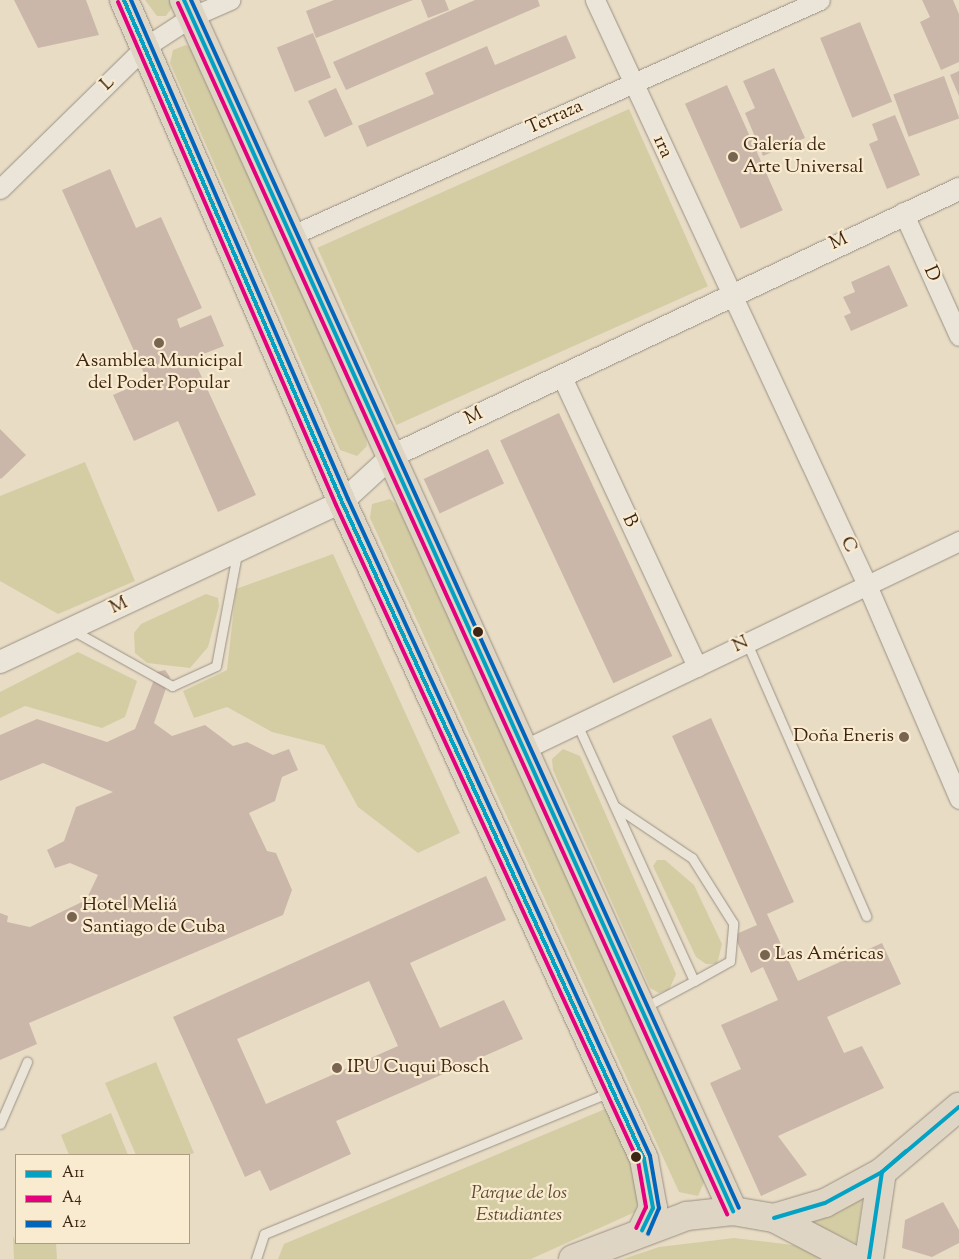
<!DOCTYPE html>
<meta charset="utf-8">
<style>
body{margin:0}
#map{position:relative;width:959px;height:1259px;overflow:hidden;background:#e8dcc5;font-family:"Sorts Mill Goudy",serif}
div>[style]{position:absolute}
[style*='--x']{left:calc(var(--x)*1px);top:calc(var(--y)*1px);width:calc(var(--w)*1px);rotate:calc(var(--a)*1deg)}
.green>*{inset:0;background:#d4cda4;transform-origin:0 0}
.building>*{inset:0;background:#cbb7aa;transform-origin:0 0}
.roads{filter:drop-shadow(0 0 1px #9b9182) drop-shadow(0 0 1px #9b9182)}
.service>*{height:9px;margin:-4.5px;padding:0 4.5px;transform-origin:4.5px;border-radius:4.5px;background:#ebe5d9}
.minor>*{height:19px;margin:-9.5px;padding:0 9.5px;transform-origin:9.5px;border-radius:9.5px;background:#ebe5d9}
.tertiary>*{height:22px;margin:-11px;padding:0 11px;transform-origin:11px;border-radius:11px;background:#ebe5d9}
.primary>*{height:28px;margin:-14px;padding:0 14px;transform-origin:14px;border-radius:14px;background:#dfd5c4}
.bus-1>*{height:4px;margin:-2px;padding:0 2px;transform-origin:2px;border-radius:2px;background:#03a2c5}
.bus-2>*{height:4px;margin:-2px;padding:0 2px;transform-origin:2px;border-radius:2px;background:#e5007d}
.bus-3>*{height:4px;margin:-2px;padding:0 2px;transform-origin:2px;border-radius:2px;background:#0065bd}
.dots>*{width:14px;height:14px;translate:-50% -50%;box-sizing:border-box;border:2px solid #f9ebd0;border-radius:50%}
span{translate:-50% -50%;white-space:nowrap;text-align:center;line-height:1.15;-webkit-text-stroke:4.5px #f9ebd0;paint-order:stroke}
.street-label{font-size:19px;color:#3d2413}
.poi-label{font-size:19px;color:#3d2413}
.left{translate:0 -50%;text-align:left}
.right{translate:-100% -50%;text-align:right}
.park-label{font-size:19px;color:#5f4b30;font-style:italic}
.legend{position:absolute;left:15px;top:1154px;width:175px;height:90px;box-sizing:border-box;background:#f9ebd0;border:1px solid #ae9b84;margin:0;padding:6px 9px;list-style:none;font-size:15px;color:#3d2413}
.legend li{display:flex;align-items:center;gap:10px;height:25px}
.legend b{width:25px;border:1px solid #ae9b84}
</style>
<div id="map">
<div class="green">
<i style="clip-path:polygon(145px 0,172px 0,173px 6px,166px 16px,157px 16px)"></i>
<i style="clip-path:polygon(186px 45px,195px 50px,366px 437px,367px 446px,357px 456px,340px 450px,170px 63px,173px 50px)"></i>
<i style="left:629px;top:109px;width:194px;height:341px;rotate:66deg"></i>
<i style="clip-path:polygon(85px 462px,135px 581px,58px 614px,0 581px,0 496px)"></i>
<i style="clip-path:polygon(390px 499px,397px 505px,705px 1180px,698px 1196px,679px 1192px,370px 518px,372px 504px)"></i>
<i style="clip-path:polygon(333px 554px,460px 833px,418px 853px,358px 807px,324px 745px,272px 732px,227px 707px,194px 718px,183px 691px,227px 670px,236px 589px)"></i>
<i style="clip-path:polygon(206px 594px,218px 598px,219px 606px,208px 647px,190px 668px,147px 663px,135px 653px,134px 633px,141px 624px)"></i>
<i style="clip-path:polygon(78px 652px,137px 681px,125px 717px,102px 728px,25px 706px,0 718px,0 692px)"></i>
<i style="clip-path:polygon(563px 749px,580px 756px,676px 974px,669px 990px,659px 993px,650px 988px,553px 770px,552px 759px)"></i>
<i style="clip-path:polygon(657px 860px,665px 860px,694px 885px,722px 944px,717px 964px,706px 964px,696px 957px,653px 866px)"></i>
<i style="clip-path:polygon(156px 1062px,194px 1153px,188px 1155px,136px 1155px,105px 1083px)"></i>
<i style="clip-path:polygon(610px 1107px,643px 1186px,635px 1212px,531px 1259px,278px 1259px,284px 1244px)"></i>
<i style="clip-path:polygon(111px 1113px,128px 1155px,69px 1155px,61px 1135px)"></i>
<i style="clip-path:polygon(863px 1197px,856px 1244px,809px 1221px,839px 1212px)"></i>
<i style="clip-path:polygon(13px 1236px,16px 1243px,56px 1243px,57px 1259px,14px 1259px)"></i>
<i style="clip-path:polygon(734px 1238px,809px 1247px,825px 1259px,623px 1259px,659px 1247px)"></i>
</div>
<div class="building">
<i style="clip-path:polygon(14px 0,86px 0,99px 35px,38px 48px)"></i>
<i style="clip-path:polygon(334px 0,413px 0,316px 38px,306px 11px)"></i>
<i style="clip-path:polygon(421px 0,445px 0,449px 10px,428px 18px)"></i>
<i style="clip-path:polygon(475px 0,538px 0,540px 6px,346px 90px,333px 62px)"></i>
<i style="clip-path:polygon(922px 0,953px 0,959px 14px,959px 62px,941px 70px,920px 22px,930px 17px)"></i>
<i style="left:860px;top:22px;width:86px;height:43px;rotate:68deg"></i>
<i style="left:313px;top:33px;width:48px;height:39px;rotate:68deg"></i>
<i style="clip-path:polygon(566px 35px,576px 58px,367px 147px,358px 126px,434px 94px,425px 73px,487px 46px,495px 65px)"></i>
<i style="clip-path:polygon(774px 68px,805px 138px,763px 156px,745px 113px,755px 108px,743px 81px)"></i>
<i style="clip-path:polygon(959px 71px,959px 96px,950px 75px)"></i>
<i style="left:944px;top:76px;width:45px;height:54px;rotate:70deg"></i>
<i style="left:727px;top:85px;width:137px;height:46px;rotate:66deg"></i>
<i style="left:336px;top:88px;width:40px;height:31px;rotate:65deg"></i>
<i style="clip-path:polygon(895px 115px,920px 175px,887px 189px,869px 144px,878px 140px,872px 124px)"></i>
<i style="clip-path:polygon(110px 169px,136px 228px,161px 217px,202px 308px,177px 319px,180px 328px,211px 315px,224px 346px,193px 358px,256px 495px,218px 512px,178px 421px,134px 441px,113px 395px,147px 380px,62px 190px)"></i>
<i style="clip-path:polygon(889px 265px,908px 306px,851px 331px,844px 316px,851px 313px,843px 297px,855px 292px,851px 282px)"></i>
<i style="left:559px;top:413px;width:268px;height:65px;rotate:65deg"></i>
<i style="clip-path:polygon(0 429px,26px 455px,1px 479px,0 478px)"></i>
<i style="left:488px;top:449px;width:38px;height:71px;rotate:65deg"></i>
<i style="clip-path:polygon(165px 670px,170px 677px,154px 723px,172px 736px,205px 725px,233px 746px,247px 742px,273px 755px,289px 749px,298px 770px,282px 777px,275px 801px,249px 813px,267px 851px,276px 853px,292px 890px,283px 915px,29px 1023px,37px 1044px,0 1060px,0 913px,8px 916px,7px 922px,30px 927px,86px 900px,98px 875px,70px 863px,55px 868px,47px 850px,64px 841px,76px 807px,113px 792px,43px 763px,0 781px,0 735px,37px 719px,107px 742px,135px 729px,157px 672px)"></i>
<i style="clip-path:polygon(711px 718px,794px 902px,767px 914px,798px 981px,882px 943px,901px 984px,827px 1017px,844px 1053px,862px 1046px,884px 1088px,778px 1136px,807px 1175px,761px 1196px,710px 1083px,741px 1069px,721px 1025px,778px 1000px,763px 967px,751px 973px,734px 935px,757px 925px,672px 736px)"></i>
<i style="clip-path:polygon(evenodd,486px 876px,506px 920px,410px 963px,440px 1028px,504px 1000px,523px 1039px,336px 1121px,351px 1154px,270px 1191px,260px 1170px,245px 1177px,173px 1017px,486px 876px,369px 981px,398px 1046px,266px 1104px,237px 1039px,369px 981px)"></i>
<i style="clip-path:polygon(943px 1202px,959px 1230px,959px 1243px,932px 1257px,902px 1248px,905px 1220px)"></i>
</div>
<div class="roads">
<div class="service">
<i style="--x:72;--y:630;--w:115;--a:29.2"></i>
<i style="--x:172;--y:686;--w:48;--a:-24.4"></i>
<i style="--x:216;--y:666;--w:114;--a:-79.4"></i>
<i style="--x:747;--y:643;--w:298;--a:66.4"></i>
<i style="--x:577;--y:724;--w:282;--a:65.5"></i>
<i style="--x:694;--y:981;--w:41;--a:-29.1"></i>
<i style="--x:730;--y:961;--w:38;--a:-85"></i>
<i style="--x:733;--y:923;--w:77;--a:-122.2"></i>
<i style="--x:692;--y:858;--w:92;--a:-146.1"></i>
<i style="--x:643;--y:1008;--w:58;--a:-27.9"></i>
<i style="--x:0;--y:1124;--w:68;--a:-66.5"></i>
<i style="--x:256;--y:1259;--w:26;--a:-72"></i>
<i style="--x:264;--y:1234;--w:375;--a:-22.3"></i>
</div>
<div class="minor">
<i style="--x:595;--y:0;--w:645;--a:65.06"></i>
<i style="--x:867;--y:585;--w:233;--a:66.7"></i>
<i style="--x:0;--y:189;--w:203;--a:-44.4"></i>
<i style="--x:145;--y:47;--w:55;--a:-33.1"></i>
<i style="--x:191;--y:17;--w:43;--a:-23.6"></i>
<i style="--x:903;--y:212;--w:136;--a:65.7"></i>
<i style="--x:290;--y:236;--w:580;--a:-24"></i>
<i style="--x:561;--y:375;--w:322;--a:65"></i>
<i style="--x:523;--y:750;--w:484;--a:-25.6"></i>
</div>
<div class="tertiary">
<i style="--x:0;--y:662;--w:378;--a:-25.1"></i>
<i style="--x:342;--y:502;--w:68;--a:-42.6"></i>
<i style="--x:392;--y:456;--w:627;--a:-25.22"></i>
</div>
<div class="primary">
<i style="--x:124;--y:0;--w:547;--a:66.53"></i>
<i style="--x:342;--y:502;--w:723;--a:65.31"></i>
<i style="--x:644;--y:1159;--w:50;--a:79.6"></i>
<i style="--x:653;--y:1208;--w:25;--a:116"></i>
<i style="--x:184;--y:0;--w:1330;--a:65.61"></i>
<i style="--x:774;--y:1218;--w:53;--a:-16.4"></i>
<i style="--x:825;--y:1203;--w:65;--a:-28.5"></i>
<i style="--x:882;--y:1172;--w:101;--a:-40.2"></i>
<i style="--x:573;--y:1259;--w:122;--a:-20.7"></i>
<i style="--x:687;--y:1216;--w:46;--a:-6.2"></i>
<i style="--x:733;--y:1211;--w:42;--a:9.7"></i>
<i style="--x:774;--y:1218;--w:88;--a:27.7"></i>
<i style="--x:869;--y:1259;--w:88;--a:-81.5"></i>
</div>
</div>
<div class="bus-1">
<i style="--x:124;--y:0;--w:547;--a:66.53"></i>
<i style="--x:342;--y:502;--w:723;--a:65.31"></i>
<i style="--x:644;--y:1159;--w:50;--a:79.6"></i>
<i style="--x:653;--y:1208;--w:25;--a:116"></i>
<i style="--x:184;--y:0;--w:1330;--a:65.61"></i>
<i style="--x:774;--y:1218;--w:53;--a:-16.4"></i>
<i style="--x:825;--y:1203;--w:65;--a:-28.5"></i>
<i style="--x:882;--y:1172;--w:101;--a:-40.2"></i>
<i style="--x:869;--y:1259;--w:88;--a:-81.5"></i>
<i style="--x:882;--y:1172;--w:32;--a:-41"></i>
</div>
<div class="bus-2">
<i style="--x:118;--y:2;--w:548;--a:66.57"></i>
<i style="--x:336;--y:505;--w:722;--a:65.28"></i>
<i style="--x:638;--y:1161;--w:47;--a:80.1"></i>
<i style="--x:646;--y:1207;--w:23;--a:115"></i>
<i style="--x:178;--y:3;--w:1330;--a:65.61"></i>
</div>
<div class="bus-3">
<i style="--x:131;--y:0;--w:544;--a:66.5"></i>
<i style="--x:348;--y:499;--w:723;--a:65.31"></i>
<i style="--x:650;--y:1156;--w:53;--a:80.2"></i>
<i style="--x:659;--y:1208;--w:28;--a:113"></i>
<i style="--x:191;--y:0;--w:1326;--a:65.6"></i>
</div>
<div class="dots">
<i style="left:733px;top:157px;background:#796451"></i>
<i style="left:159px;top:343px;background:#796451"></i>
<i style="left:478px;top:632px;background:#3d2413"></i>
<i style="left:904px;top:737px;background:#796451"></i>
<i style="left:72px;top:917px;background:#796451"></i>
<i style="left:765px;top:955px;background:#796451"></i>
<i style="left:337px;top:1068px;background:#796451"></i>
<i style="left:636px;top:1157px;background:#3d2413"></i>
</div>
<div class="street-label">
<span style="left:108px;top:84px;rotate:-44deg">L</span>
<span style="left:555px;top:118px;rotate:-24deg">Terraza</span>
<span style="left:662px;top:147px;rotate:65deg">1ra</span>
<span style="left:839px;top:242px;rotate:-25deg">M</span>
<span style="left:931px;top:274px;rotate:66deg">D</span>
<span style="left:474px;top:417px;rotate:-26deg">M</span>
<span style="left:629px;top:521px;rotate:65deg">B</span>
<span style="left:848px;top:545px;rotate:65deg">C</span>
<span style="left:119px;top:606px;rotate:-25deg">M</span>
<span style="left:741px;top:645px;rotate:-26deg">N</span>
</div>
<div class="poi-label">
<span class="left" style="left:743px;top:157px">Galería de<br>Arte Universal</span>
<span style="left:159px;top:373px">Asamblea Municipal<br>del Poder Popular</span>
<span class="right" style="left:894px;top:737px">Doña Eneris</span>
<span class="left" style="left:82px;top:917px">Hotel Meliá<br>Santiago de Cuba</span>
<span class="left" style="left:775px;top:955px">Las Américas</span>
<span class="left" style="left:347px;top:1068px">IPU Cuqui Bosch</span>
</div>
<div class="park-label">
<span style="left:519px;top:1205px">Parque de los<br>Estudiantes</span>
</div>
<ul class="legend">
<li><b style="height:6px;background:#03a2c5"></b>A11</li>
<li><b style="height:6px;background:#e5007d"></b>A4</li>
<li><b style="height:6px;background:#0065bd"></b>A12</li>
</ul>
</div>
